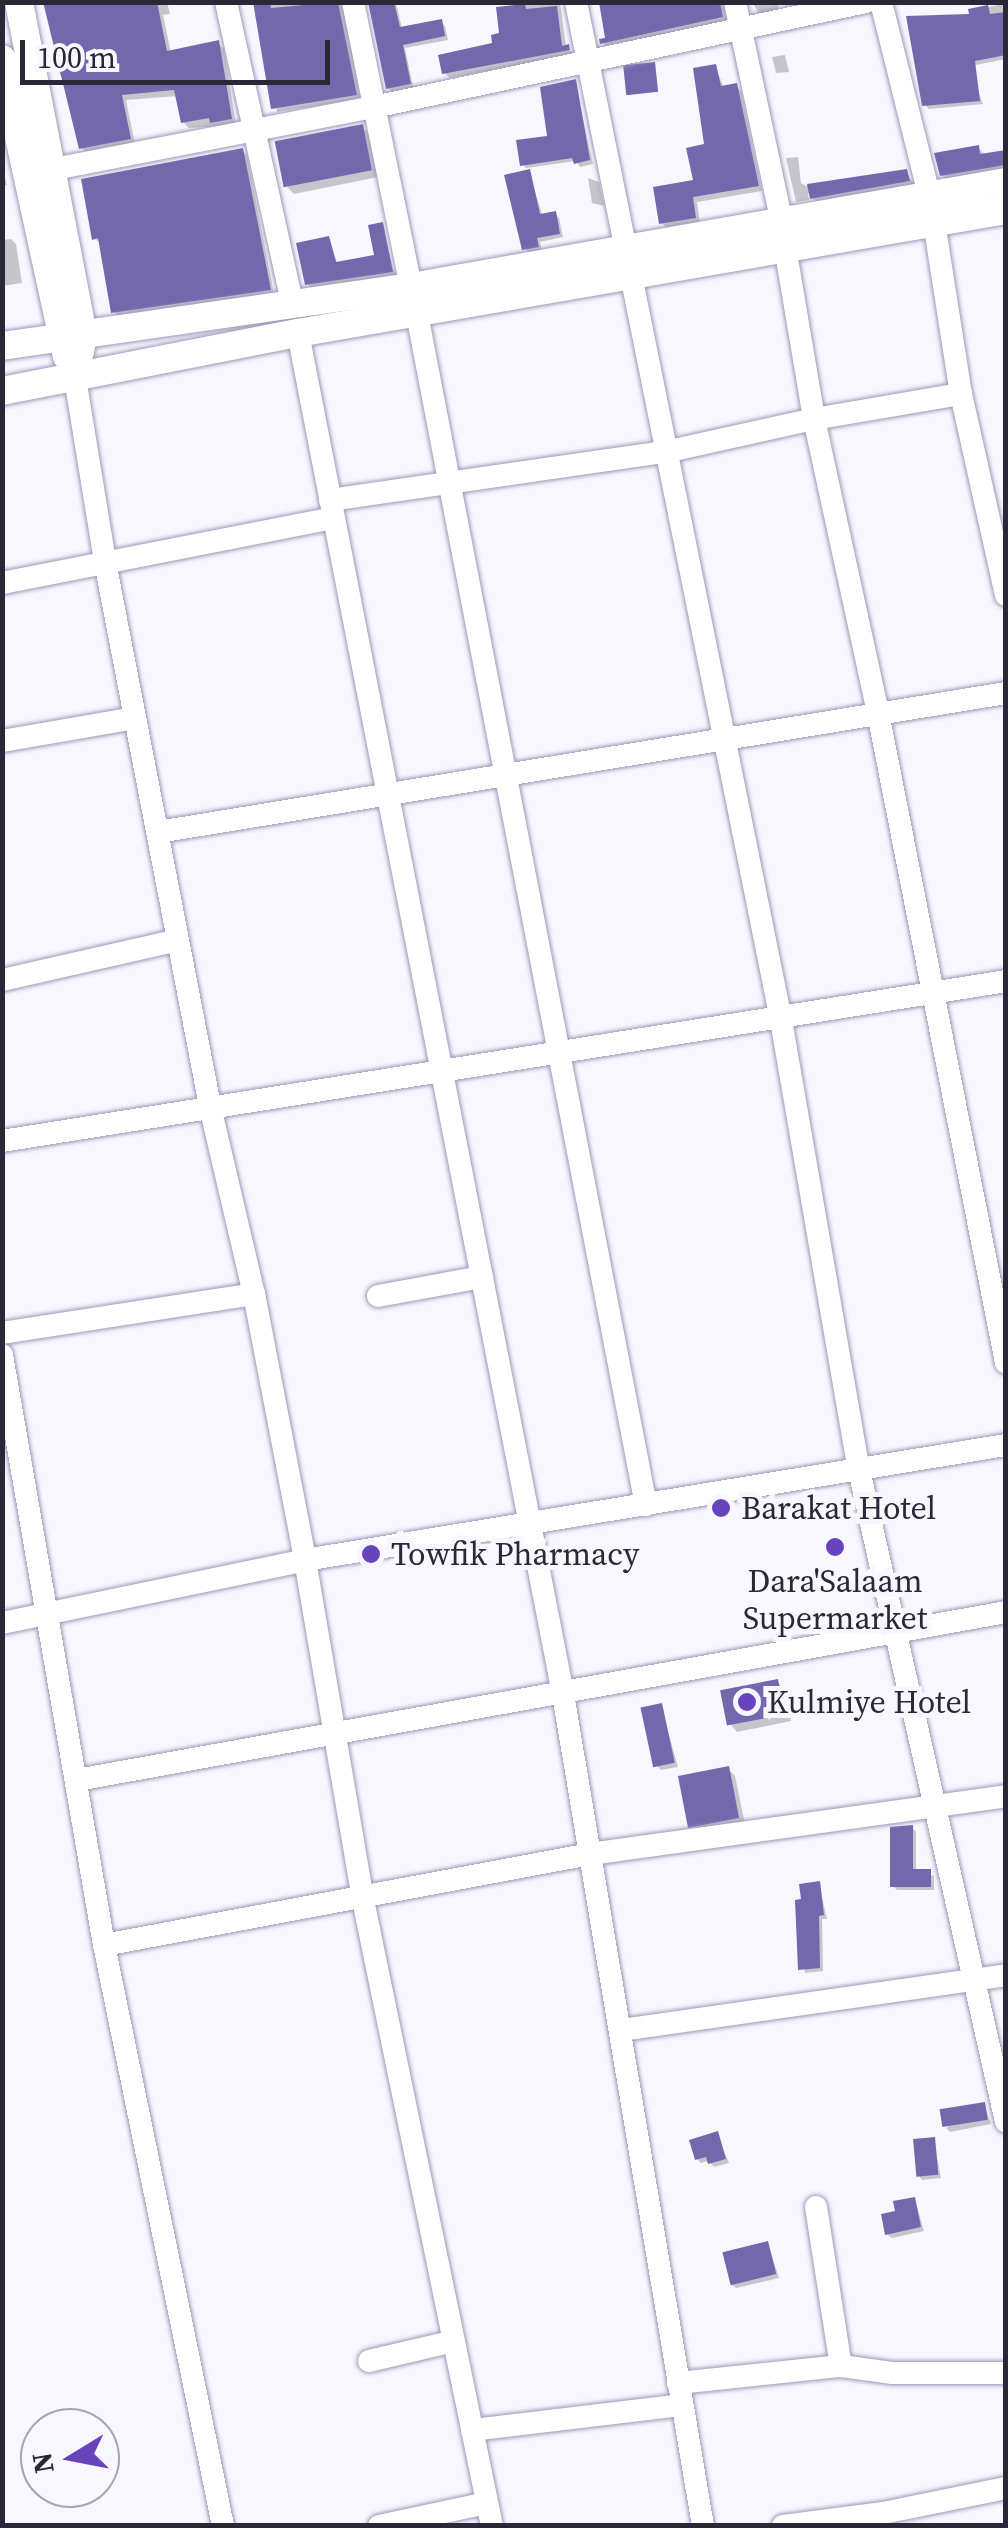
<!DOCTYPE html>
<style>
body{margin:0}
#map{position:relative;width:1008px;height:2528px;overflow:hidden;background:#f8f7ff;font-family:"Source Serif 4",serif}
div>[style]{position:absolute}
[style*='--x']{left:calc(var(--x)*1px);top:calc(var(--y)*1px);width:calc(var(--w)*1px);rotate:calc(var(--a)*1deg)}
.shadow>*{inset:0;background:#0003}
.building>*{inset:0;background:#7468ad;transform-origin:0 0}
.roads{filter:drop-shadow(0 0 2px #9c98ba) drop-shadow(0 0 2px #9c98ba)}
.minor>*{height:22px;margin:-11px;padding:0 11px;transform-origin:11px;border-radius:11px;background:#fff}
.major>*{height:28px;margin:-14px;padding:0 14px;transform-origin:14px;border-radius:14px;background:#fff}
.dots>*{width:28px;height:28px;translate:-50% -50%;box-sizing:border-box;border:5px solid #f8f7ff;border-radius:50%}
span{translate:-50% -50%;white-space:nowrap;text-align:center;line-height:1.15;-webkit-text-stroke:10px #f8f7ff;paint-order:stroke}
.poi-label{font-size:32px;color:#2a2836}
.left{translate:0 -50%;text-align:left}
.frame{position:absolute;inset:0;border:5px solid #2a2836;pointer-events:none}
.north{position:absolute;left:20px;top:2408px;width:100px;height:100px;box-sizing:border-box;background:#f8f7ff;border:2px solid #a6a4af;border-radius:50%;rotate:260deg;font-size:28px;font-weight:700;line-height:40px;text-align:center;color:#2a2836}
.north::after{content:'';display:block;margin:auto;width:35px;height:45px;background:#6744bc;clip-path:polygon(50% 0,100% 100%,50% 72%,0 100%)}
.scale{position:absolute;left:20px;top:40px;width:310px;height:45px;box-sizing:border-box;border:5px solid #2a2836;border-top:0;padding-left:12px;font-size:30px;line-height:35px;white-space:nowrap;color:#2a2836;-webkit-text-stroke:8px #f8f7ff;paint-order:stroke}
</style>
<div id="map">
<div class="shadow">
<i style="clip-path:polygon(48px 2px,167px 2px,170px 14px,163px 15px,171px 53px,218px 43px,224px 49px,236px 125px,189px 128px,183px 122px,178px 96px,126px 100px,135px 144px,87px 153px,82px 148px,68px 82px,60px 75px)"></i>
<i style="clip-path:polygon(254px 2px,344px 2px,360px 99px,277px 112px)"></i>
<i style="clip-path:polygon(368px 2px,396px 2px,402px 29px,441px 22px,445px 26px,448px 40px,405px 48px,413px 86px,430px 84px,392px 92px,388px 88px)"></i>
<i style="clip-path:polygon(526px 2px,560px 2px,566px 47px,574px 55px,450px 78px,444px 73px,495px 45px,502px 35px,499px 9px)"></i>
<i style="clip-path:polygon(653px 2px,726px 2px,727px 22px,607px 47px,602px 42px)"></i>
<i style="clip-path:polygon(752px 2px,783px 2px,778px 4px,779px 11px,760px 15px)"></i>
<i style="clip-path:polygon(1006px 3px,1006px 59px,920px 76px,972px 16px,971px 11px)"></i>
<i style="clip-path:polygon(785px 55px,789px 72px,776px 73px,772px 57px)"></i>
<i style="clip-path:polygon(715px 66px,724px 88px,736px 86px,741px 91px,762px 191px,697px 202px,700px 223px,667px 228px,662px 223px,696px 182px,707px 146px)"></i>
<i style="clip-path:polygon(575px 82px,593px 164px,580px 167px,576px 161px,526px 168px,522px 164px,550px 138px)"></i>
<i style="clip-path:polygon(977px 88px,983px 104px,929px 109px,925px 105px)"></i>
<i style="clip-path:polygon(362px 127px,369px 134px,378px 177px,294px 194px,287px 187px)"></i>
<i style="clip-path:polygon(978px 148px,986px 156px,1006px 154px,1006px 173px,949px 182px,942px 175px)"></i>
<i style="clip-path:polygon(242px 150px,247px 155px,274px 294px,118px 316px,113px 311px,102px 243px,94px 239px)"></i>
<i style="clip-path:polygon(798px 157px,801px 183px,806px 186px,906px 172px,916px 188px,819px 205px,808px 193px,809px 200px,796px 202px,786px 158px)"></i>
<i style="clip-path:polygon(2px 167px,7px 185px,2px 186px)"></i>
<i style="clip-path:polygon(529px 172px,543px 217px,555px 214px,559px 218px,563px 237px,540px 242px,542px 250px,529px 253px,524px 248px)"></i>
<i style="clip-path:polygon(588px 178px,599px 182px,604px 206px,592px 203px)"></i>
<i style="clip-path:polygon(382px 225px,395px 275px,311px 288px,307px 283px,329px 239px,338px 265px,377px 257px)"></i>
<i style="clip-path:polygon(11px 239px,16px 244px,22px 283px,2px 286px,2px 240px)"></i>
<i style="clip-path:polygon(777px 1682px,784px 1689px,791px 1721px,737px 1732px,730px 1724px)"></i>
<i style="clip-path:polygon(661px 1706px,678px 1767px,661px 1770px,657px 1766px)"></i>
<i style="clip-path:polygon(728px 1769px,735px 1776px,745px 1824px,697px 1831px,690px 1824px)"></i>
<i style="clip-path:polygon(912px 1827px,916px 1832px,916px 1871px,934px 1876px,934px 1890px,897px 1890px,893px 1886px)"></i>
<i style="clip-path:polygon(819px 1884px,827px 1919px,822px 1919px,823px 1971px,805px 1973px,796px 1925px,801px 1924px,804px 1901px)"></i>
<i style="clip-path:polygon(984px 2104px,991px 2124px,950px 2132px,946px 2128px)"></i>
<i style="clip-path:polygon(717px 2134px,729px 2163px,714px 2167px,709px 2161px,701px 2163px,697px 2159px)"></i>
<i style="clip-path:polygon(934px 2140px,941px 2178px,922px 2180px,918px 2175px)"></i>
<i style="clip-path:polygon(915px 2200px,924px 2231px,892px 2238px,887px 2234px,898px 2213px)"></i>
<i style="clip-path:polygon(768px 2244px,779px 2278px,736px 2288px,731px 2284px)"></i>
</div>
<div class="building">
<i style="clip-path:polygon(43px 2px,157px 2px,167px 51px,219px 40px,232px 119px,210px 123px,209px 118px,181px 123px,174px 90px,122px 95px,131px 139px,79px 149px)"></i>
<i style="clip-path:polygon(253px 2px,270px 2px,271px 8px,338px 2px,357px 95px,271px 109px)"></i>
<i style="clip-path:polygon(368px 2px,394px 2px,400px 27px,442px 19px,445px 36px,403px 45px,411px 84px,430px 80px,386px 89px)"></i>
<i style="clip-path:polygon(599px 2px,720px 2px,723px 17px,600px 44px,599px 39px,605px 38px)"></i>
<i style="clip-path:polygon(525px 4px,526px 9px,557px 6px,562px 46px,569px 44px,570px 50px,442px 74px,438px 55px,492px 43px,491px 35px,499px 33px,496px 7px)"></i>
<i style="clip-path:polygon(988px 5px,990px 14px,1006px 12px,1006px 55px,975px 61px,980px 101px,922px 106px,906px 16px,969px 14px,968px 9px)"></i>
<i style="left:655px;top:62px;width:30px;height:32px;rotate:84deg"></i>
<i style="clip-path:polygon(716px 64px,721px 86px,737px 83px,759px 186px,693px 197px,696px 218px,659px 224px,653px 187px,693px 180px,686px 148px,704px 144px,693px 68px)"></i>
<i style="clip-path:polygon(576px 79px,590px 160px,574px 164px,572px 158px,520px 166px,516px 140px,547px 136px,540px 87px)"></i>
<i style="left:363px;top:124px;width:47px;height:90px;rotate:79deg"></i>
<i style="clip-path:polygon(979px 145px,980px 154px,1006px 150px,1006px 165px,940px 176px,934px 153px)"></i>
<i style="clip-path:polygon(243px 148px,271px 290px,111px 313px,98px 238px,92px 240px,81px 179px)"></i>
<i style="clip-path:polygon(530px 169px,540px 214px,556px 211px,560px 234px,537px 238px,539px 247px,522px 250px,504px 175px)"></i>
<i style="clip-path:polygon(907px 169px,910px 181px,810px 199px,807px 184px)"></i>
<i style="clip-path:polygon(383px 222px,393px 272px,305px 285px,296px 243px,329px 236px,336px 262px,374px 255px,368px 225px)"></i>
<i style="left:778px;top:1679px;width:36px;height:59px;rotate:79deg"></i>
<i style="left:662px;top:1703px;width:61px;height:22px;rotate:78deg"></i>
<i style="left:729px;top:1766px;width:53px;height:52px;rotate:79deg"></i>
<i style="clip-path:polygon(913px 1825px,913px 1869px,931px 1869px,931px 1887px,890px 1887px,890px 1827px)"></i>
<i style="clip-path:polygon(820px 1881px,824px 1915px,819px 1916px,820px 1968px,798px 1970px,795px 1900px,801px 1899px,799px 1884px)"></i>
<i style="left:985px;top:2102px;width:18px;height:46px;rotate:81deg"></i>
<i style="clip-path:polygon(718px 2131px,726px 2159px,708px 2164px,706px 2157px,695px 2160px,689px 2140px)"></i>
<i style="left:935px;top:2137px;width:38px;height:22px;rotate:85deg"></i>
<i style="clip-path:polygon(915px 2197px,921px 2227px,885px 2235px,881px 2214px,895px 2211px,893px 2201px)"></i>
<i style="left:768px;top:2241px;width:34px;height:47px;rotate:76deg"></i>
</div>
<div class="roads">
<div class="minor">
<i style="--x:226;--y:2;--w:311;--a:77.6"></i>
<i style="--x:353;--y:2;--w:291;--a:78.5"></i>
<i style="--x:576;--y:2;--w:1038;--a:78.61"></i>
<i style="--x:781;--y:1020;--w:457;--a:80.2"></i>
<i style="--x:859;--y:1470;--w:668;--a:77.29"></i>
<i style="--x:735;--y:2;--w:222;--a:78"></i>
<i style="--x:881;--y:2;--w:199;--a:76"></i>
<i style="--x:54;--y:169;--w:326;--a:-11"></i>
<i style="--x:374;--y:107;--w:503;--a:-12.05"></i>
<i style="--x:934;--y:222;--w:174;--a:81.1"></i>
<i style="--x:961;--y:394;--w:206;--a:77.4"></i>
<i style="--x:785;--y:247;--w:174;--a:80.4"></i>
<i style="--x:814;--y:419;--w:301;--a:77.7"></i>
<i style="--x:878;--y:713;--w:662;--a:78.86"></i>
<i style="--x:417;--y:314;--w:1213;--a:79.12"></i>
<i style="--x:298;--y:333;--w:1387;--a:78.98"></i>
<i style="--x:563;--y:1694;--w:844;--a:80.45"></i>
<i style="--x:75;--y:378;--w:186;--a:80.7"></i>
<i style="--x:105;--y:562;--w:559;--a:79.07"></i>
<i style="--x:211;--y:1111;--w:188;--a:76.8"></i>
<i style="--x:254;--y:1294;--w:271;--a:79.1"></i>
<i style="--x:305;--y:1560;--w:340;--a:80.3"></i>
<i style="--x:362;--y:1895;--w:644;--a:78.36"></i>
<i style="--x:330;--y:500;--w:338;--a:-8.2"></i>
<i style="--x:665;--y:452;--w:153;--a:-12.5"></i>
<i style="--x:814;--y:419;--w:149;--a:-9.7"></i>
<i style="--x:2;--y:583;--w:337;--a:-11.1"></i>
<i style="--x:2;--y:741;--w:135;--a:-9.8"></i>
<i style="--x:158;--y:832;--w:859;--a:-9.31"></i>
<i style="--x:2;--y:980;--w:180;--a:-12.8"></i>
<i style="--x:2;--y:1141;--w:1017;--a:-9.05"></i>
<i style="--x:378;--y:1296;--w:106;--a:-10.4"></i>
<i style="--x:2;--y:1333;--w:255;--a:-8.8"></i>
<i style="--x:2;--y:1355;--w:599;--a:80.19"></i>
<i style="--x:104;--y:1945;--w:593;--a:78.42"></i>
<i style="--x:2;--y:1623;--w:309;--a:-11.7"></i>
<i style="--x:305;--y:1560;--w:710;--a:-9.32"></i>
<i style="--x:77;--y:1780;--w:944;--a:-10.25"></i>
<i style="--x:104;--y:1945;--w:494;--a:-10.6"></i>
<i style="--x:590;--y:1854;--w:420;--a:-7.9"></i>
<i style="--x:621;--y:2030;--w:389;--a:-8.1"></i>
<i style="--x:816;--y:2207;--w:161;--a:81.1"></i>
<i style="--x:369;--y:2361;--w:87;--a:-13.2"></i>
<i style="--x:678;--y:2383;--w:164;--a:-6"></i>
<i style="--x:841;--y:2366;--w:51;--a:7.8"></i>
<i style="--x:892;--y:2373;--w:114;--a:0"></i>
<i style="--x:472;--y:2430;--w:210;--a:-6.8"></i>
<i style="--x:379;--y:2526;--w:109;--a:-12.1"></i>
<i style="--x:783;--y:2526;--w:101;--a:-7.4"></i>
<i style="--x:883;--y:2513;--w:126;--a:-11.5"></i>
</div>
<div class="major">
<i style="--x:19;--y:2;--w:339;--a:79.1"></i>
<i style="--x:83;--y:335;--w:17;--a:100"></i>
<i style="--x:2;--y:59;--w:304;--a:77.7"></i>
<i style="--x:2;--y:346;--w:413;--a:-8.2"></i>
<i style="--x:411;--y:287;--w:604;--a:-10.01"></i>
<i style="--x:2;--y:391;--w:302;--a:-11.1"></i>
<i style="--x:298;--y:333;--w:719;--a:-9.86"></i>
</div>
</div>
<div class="dots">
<i style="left:721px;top:1508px;background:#6744bc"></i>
<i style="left:835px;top:1547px;background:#6744bc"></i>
<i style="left:371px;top:1554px;background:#6744bc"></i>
<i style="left:747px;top:1702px;background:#6744bc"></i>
</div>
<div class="poi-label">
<span class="left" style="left:741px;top:1508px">Barakat Hotel</span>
<span class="left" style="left:391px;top:1554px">Towfik Pharmacy</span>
<span style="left:835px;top:1600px">Dara'Salaam<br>Supermarket</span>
<span class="left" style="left:767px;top:1702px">Kulmiye Hotel</span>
</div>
<div class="frame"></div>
<div class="north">N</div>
<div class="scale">100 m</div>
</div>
